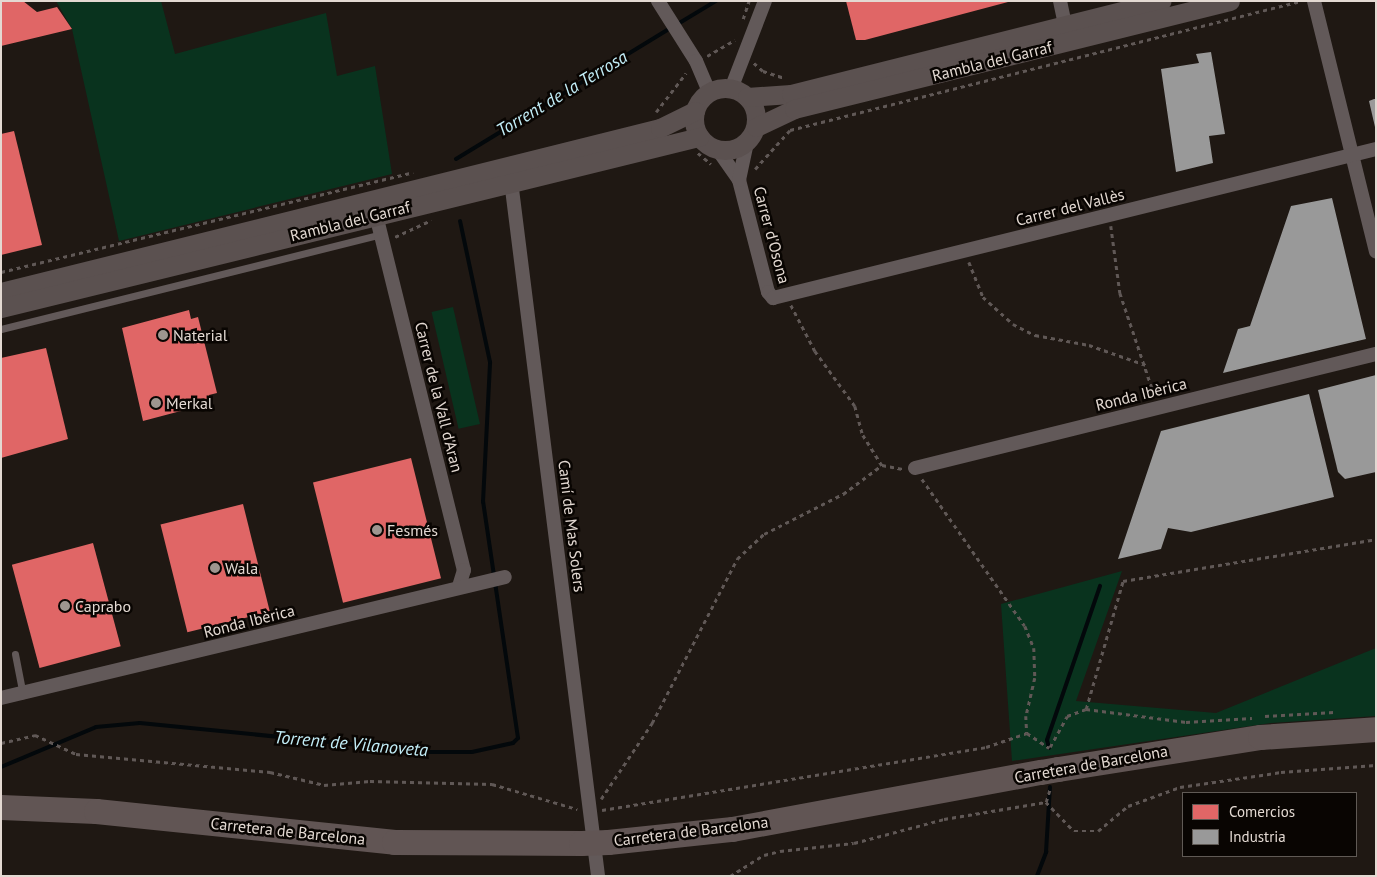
<!DOCTYPE html>
<meta charset="utf-8">
<style>
body{margin:0}
#map{position:relative;width:1377px;height:877px;overflow:hidden;background:#1f1813;font-family:"PT Sans",sans-serif}
div>[style]{position:absolute}
[style*='--x']{left:calc(var(--x)*1px);top:calc(var(--y)*1px);width:calc(var(--w)*1px);rotate:calc(var(--a)*1deg)}
.green>*{inset:0;background:#09331e;transform-origin:0 0}
.shops>*{inset:0;background:#e06666;transform-origin:0 0}
.industry>*{inset:0;background:#999}
.stream>*{height:4px;margin:-2px;padding:0 2px;transform-origin:2px;border-radius:2px;background:#03080b}
.path>*{height:2.5px;margin-top:-1.25px;transform-origin:0;background:repeating-linear-gradient(90deg,#605856 0 4px,transparent 0 8px)}
.lane>*{height:7px;margin:-3.5px;padding:0 3.5px;transform-origin:3.5px;border-radius:3.5px;background:#625959}
.street>*{height:14px;margin:-7px;padding:0 7px;transform-origin:7px;border-radius:7px;background:#625959}
.secondary>*{height:19px;margin:-9.5px;padding:0 9.5px;transform-origin:9.5px;border-radius:9.5px;background:#5b5150}
.secondary>.ring{margin:-9.5px;padding:0;box-sizing:content-box;background:none;border:19px solid #5b5150;border-radius:50%}
.highway>*{height:25px;margin:-12.5px;padding:0 12.5px;transform-origin:12.5px;border-radius:12.5px;background:#615554}
.highway-bridge>*{height:25px;margin:-12.5px;padding:0 12.5px;transform-origin:12.5px;border-radius:12.5px;background:#615554}
.dots>*{width:14px;height:14px;translate:-50% -50%;box-sizing:border-box;border:2px solid #090502;border-radius:50%}
span{translate:-50% -50%;white-space:nowrap;text-align:center;line-height:1.15;-webkit-text-stroke:5px #090502;paint-order:stroke}
.street-label{font-size:16px;color:#e3d9d2}
.poi-label{font-size:16px;color:#e3d9d2}
.left{translate:0 -50%;text-align:left}
.water-label{font-size:18px;color:#c2edf7;font-style:italic}
.frame{position:absolute;inset:0;border:2px solid #e3d9d2;pointer-events:none}
.legend{position:absolute;left:1182px;top:792px;width:175px;height:65px;box-sizing:border-box;background:#090502;border:1px solid #605a55;margin:0;padding:6px 9px;list-style:none;font-size:15px;color:#e3d9d2}
.legend li{display:flex;align-items:center;gap:10px;height:25px}
.legend b{width:25px;border:1px solid #605a55}
</style>
<div id="map">
<div class="green">
<i style="clip-path:polygon(56px 1px,161px 1px,175px 54px,326px 13px,337px 76px,375px 66px,392px 174px,119px 241px,72px 29px)"></i>
<i style="left:453px;top:307px;width:120px;height:22px;rotate:77deg"></i>
<i style="clip-path:polygon(1122px 571px,1076px 701px,1216px 713px,1376px 648px,1376px 716px,1271px 723px,1012px 761px,1001px 604px)"></i>
</div>
<div class="shops">
<i style="clip-path:polygon(1px 1px,23px 1px,37px 12px,57px 7px,72px 29px,1px 46px)"></i>
<i style="clip-path:polygon(846px 1px,1008px 1px,1008px 2px,865px 40px,856px 40px)"></i>
<i style="clip-path:polygon(14px 131px,42px 245px,1px 255px,1px 134px)"></i>
<i style="clip-path:polygon(189px 310px,191px 319px,198px 317px,217px 393px,209px 395px,211px 403px,143px 421px,122px 328px)"></i>
<i style="clip-path:polygon(46px 348px,68px 439px,1px 458px,1px 358px)"></i>
<i style="left:411px;top:458px;width:124px;height:101px;rotate:76deg"></i>
<i style="left:243px;top:504px;width:111px;height:85px;rotate:76deg"></i>
<i style="left:93px;top:543px;width:107px;height:84px;rotate:75deg"></i>
</div>
<div class="industry">
<i style="clip-path:polygon(1211px 52px,1225px 134px,1209px 136px,1213px 163px,1176px 172px,1161px 69px,1199px 63px,1196px 54px)"></i>
<i style="clip-path:polygon(1374px 99px,1376px 99px,1375px 127px,1369px 101px)"></i>
<i style="clip-path:polygon(1332px 198px,1366px 339px,1223px 373px,1238px 329px,1250px 326px,1291px 206px)"></i>
<i style="clip-path:polygon(1376px 375px,1376px 472px,1345px 479px,1338px 472px,1318px 390px)"></i>
<i style="clip-path:polygon(1309px 394px,1334px 497px,1191px 532px,1168px 528px,1161px 549px,1118px 559px,1161px 431px)"></i>
</div>
<div class="stream">
<i style="--x:681;--y:22;--w:41;--a:-31"></i>
<i style="--x:456;--y:159;--w:247;--a:-31.4"></i>
<i style="--x:1049;--y:748;--w:8;--a:-104"></i>
<i style="--x:1047;--y:740;--w:163;--a:-71"></i>
<i style="--x:1;--y:767;--w:103;--a:-22.8"></i>
<i style="--x:96;--y:727;--w:44;--a:-5.2"></i>
<i style="--x:140;--y:723;--w:291;--a:5.7"></i>
<i style="--x:430;--y:752;--w:42;--a:0"></i>
<i style="--x:472;--y:752;--w:42;--a:-12.4"></i>
<i style="--x:513;--y:743;--w:7;--a:-45"></i>
<i style="--x:518;--y:738;--w:239;--a:-98.4"></i>
<i style="--x:483;--y:502;--w:140;--a:-87.1"></i>
<i style="--x:490;--y:362;--w:144;--a:-102"></i>
<i style="--x:1037;--y:876;--w:26;--a:-69"></i>
<i style="--x:1046;--y:852;--w:65;--a:-86.5"></i>
</div>
<div class="path">
<i style="--x:743;--y:19;--w:19;--a:-72"></i>
<i style="--x:707;--y:56;--w:32;--a:-30"></i>
<i style="--x:754;--y:63;--w:12;--a:42"></i>
<i style="--x:763;--y:71;--w:22;--a:18"></i>
<i style="--x:656;--y:112;--w:49;--a:-52.4"></i>
<i style="--x:698;--y:153;--w:17;--a:40"></i>
<i style="--x:755;--y:169;--w:52;--a:-48.1"></i>
<i style="--x:790;--y:130;--w:527;--a:-14.17"></i>
<i style="--x:1111;--y:226;--w:68;--a:82.3"></i>
<i style="--x:1120;--y:293;--w:110;--a:71.4"></i>
<i style="--x:395;--y:237;--w:40;--a:-25"></i>
<i style="--x:969;--y:262;--w:38;--a:68"></i>
<i style="--x:983;--y:297;--w:40;--a:42"></i>
<i style="--x:1013;--y:324;--w:25;--a:27"></i>
<i style="--x:1035;--y:335;--w:55;--a:10.5"></i>
<i style="--x:1089;--y:345;--w:60;--a:19.3"></i>
<i style="--x:1;--y:272;--w:424;--a:-13.6"></i>
<i style="--x:791;--y:305;--w:52;--a:62.4"></i>
<i style="--x:815;--y:351;--w:68;--a:54"></i>
<i style="--x:855;--y:406;--w:30;--a:75"></i>
<i style="--x:863;--y:435;--w:36;--a:58"></i>
<i style="--x:882;--y:465;--w:21;--a:11"></i>
<i style="--x:922;--y:479;--w:179;--a:55"></i>
<i style="--x:1025;--y:626;--w:24;--a:68"></i>
<i style="--x:1034;--y:648;--w:30;--a:88"></i>
<i style="--x:1035;--y:678;--w:39;--a:103"></i>
<i style="--x:1026;--y:716;--w:17;--a:87"></i>
<i style="--x:1027;--y:733;--w:27;--a:34"></i>
<i style="--x:1086;--y:709;--w:133;--a:-73.9"></i>
<i style="--x:1123;--y:581;--w:256;--a:-9.4"></i>
<i style="--x:1265;--y:716;--w:69;--a:-3.3"></i>
<i style="--x:1;--y:743;--w:35;--a:-13"></i>
<i style="--x:35;--y:735;--w:45;--a:24.9"></i>
<i style="--x:76;--y:754;--w:195;--a:5.3"></i>
<i style="--x:270;--y:772;--w:56;--a:13.5"></i>
<i style="--x:324;--y:785;--w:46;--a:-5"></i>
<i style="--x:370;--y:781;--w:122;--a:1.4"></i>
<i style="--x:492;--y:784;--w:89;--a:16.4"></i>
<i style="--x:1050;--y:747;--w:35;--a:-61"></i>
<i style="--x:1067;--y:716;--w:20;--a:-20"></i>
<i style="--x:1086;--y:709;--w:101;--a:7.4"></i>
<i style="--x:1186;--y:722;--w:66;--a:-3.5"></i>
<i style="--x:601;--y:799;--w:92;--a:-56.1"></i>
<i style="--x:652;--y:723;--w:185;--a:-62.6"></i>
<i style="--x:737;--y:559;--w:37;--a:-43"></i>
<i style="--x:764;--y:534;--w:89;--a:-26.9"></i>
<i style="--x:843;--y:494;--w:49;--a:-36.6"></i>
<i style="--x:1046;--y:802;--w:40;--a:46"></i>
<i style="--x:1074;--y:831;--w:24;--a:0"></i>
<i style="--x:1098;--y:831;--w:39;--a:-40"></i>
<i style="--x:1128;--y:806;--w:55;--a:-20.1"></i>
<i style="--x:1180;--y:787;--w:102;--a:-8.4"></i>
<i style="--x:1281;--y:772;--w:95;--a:-4.2"></i>
<i style="--x:1046;--y:802;--w:14;--a:-73"></i>
<i style="--x:602;--y:810;--w:389;--a:-9.3"></i>
<i style="--x:986;--y:747;--w:43;--a:-18.9"></i>
<i style="--x:730;--y:876;--w:40;--a:-32"></i>
<i style="--x:764;--y:855;--w:16;--a:-14"></i>
<i style="--x:780;--y:851;--w:74;--a:-6.2"></i>
<i style="--x:854;--y:843;--w:93;--a:-14.9"></i>
<i style="--x:944;--y:819;--w:103;--a:-9.5"></i>
</div>
<div class="lane">
<i style="--x:1;--y:329;--w:392;--a:-14"></i>
<i style="--x:15;--y:654;--w:42;--a:79"></i>
</div>
<div class="street">
<i style="--x:658;--y:1;--w:71;--a:57.7"></i>
<i style="--x:696;--y:61;--w:34;--a:67"></i>
<i style="--x:1060;--y:1;--w:25;--a:78"></i>
<i style="--x:1314;--y:1;--w:258;--a:76.1"></i>
<i style="--x:731;--y:89;--w:94;--a:-68.9"></i>
<i style="--x:718;--y:150;--w:37;--a:55"></i>
<i style="--x:739;--y:180;--w:116;--a:75.5"></i>
<i style="--x:768;--y:292;--w:8;--a:50"></i>
<i style="--x:773;--y:298;--w:621;--a:-13.88"></i>
<i style="--x:739;--y:180;--w:39;--a:-78"></i>
<i style="--x:511;--y:181;--w:700;--a:82.86"></i>
<i style="--x:376;--y:215;--w:366;--a:76.1"></i>
<i style="--x:464;--y:570;--w:17;--a:107"></i>
<i style="--x:915;--y:468;--w:475;--a:-13.9"></i>
<i style="--x:1;--y:698;--w:518;--a:-13.5"></i>
</div>
<div class="secondary">
<i class="ring" style="left:694px;top:88px;width:43px;height:43px"></i>
<i style="--x:747;--y:97;--w:44;--a:-3.9"></i>
<i style="--x:791;--y:94;--w:382;--a:-14.1"></i>
<i style="--x:756;--y:127;--w:42;--a:-25.3"></i>
<i style="--x:794;--y:109;--w:449;--a:-13.9"></i>
<i style="--x:1;--y:292;--w:679;--a:-13.97"></i>
<i style="--x:660;--y:128;--w:39;--a:-26"></i>
<i style="--x:1;--y:308;--w:719;--a:-13.77"></i>
</div>
<div class="highway">
<i style="--x:1058;--y:769;--w:205;--a:-9"></i>
<i style="--x:1260;--y:737;--w:116;--a:-3.9"></i>
<i style="--x:1;--y:807;--w:95;--a:2.4"></i>
<i style="--x:96;--y:811;--w:300;--a:5.9"></i>
<i style="--x:394;--y:842;--w:187;--a:0.3"></i>
<i style="--x:608;--y:842;--w:125;--a:-6"></i>
<i style="--x:732;--y:829;--w:314;--a:-10.5"></i>
</div>
<div class="highway-bridge">
<i style="--x:1041;--y:772;--w:17;--a:-10"></i>
<i style="--x:581;--y:843;--w:27;--a:-2"></i>
</div>
<div class="dots">
<i style="left:163px;top:335px;background:#9e958f"></i>
<i style="left:156px;top:403px;background:#9e958f"></i>
<i style="left:377px;top:530px;background:#9e958f"></i>
<i style="left:215px;top:568px;background:#9e958f"></i>
<i style="left:65px;top:606px;background:#9e958f"></i>
</div>
<div class="street-label">
<span style="left:992px;top:61px;rotate:-14deg">Rambla del Garraf</span>
<span style="left:1070px;top:207px;rotate:-14deg">Carrer del Vallès</span>
<span style="left:350px;top:221px;rotate:-14deg">Rambla del Garraf</span>
<span style="left:772px;top:235px;rotate:75deg">Carrer d'Osona</span>
<span style="left:1141px;top:394px;rotate:-14deg">Ronda Ibèrica</span>
<span style="left:439px;top:397px;rotate:76deg">Carrer de la Vall d'Aran</span>
<span style="left:572px;top:526px;rotate:83deg">Camí de Mas Solers</span>
<span style="left:249px;top:621px;rotate:-14deg">Ronda Ibèrica</span>
<span style="left:1091px;top:764px;rotate:-10deg">Carretera de Barcelona</span>
<span style="left:288px;top:831px;rotate:6deg">Carretera de Barcelona</span>
<span style="left:691px;top:831px;rotate:-7deg">Carretera de Barcelona</span>
</div>
<div class="poi-label">
<span class="left" style="left:173px;top:335px">Naterial</span>
<span class="left" style="left:166px;top:403px">Merkal</span>
<span class="left" style="left:387px;top:530px">Fesmés</span>
<span class="left" style="left:225px;top:568px">Wala</span>
<span class="left" style="left:75px;top:606px">Caprabo</span>
</div>
<div class="water-label">
<span style="left:562px;top:94px;rotate:-31deg">Torrent de la Terrosa</span>
<span style="left:351px;top:744px;rotate:5deg">Torrent de Vilanoveta</span>
</div>
<div class="frame"></div>
<ul class="legend">
<li><b style="height:14px;background:#e06666"></b>Comercios</li>
<li><b style="height:14px;background:#999"></b>Industria</li>
</ul>
</div>
